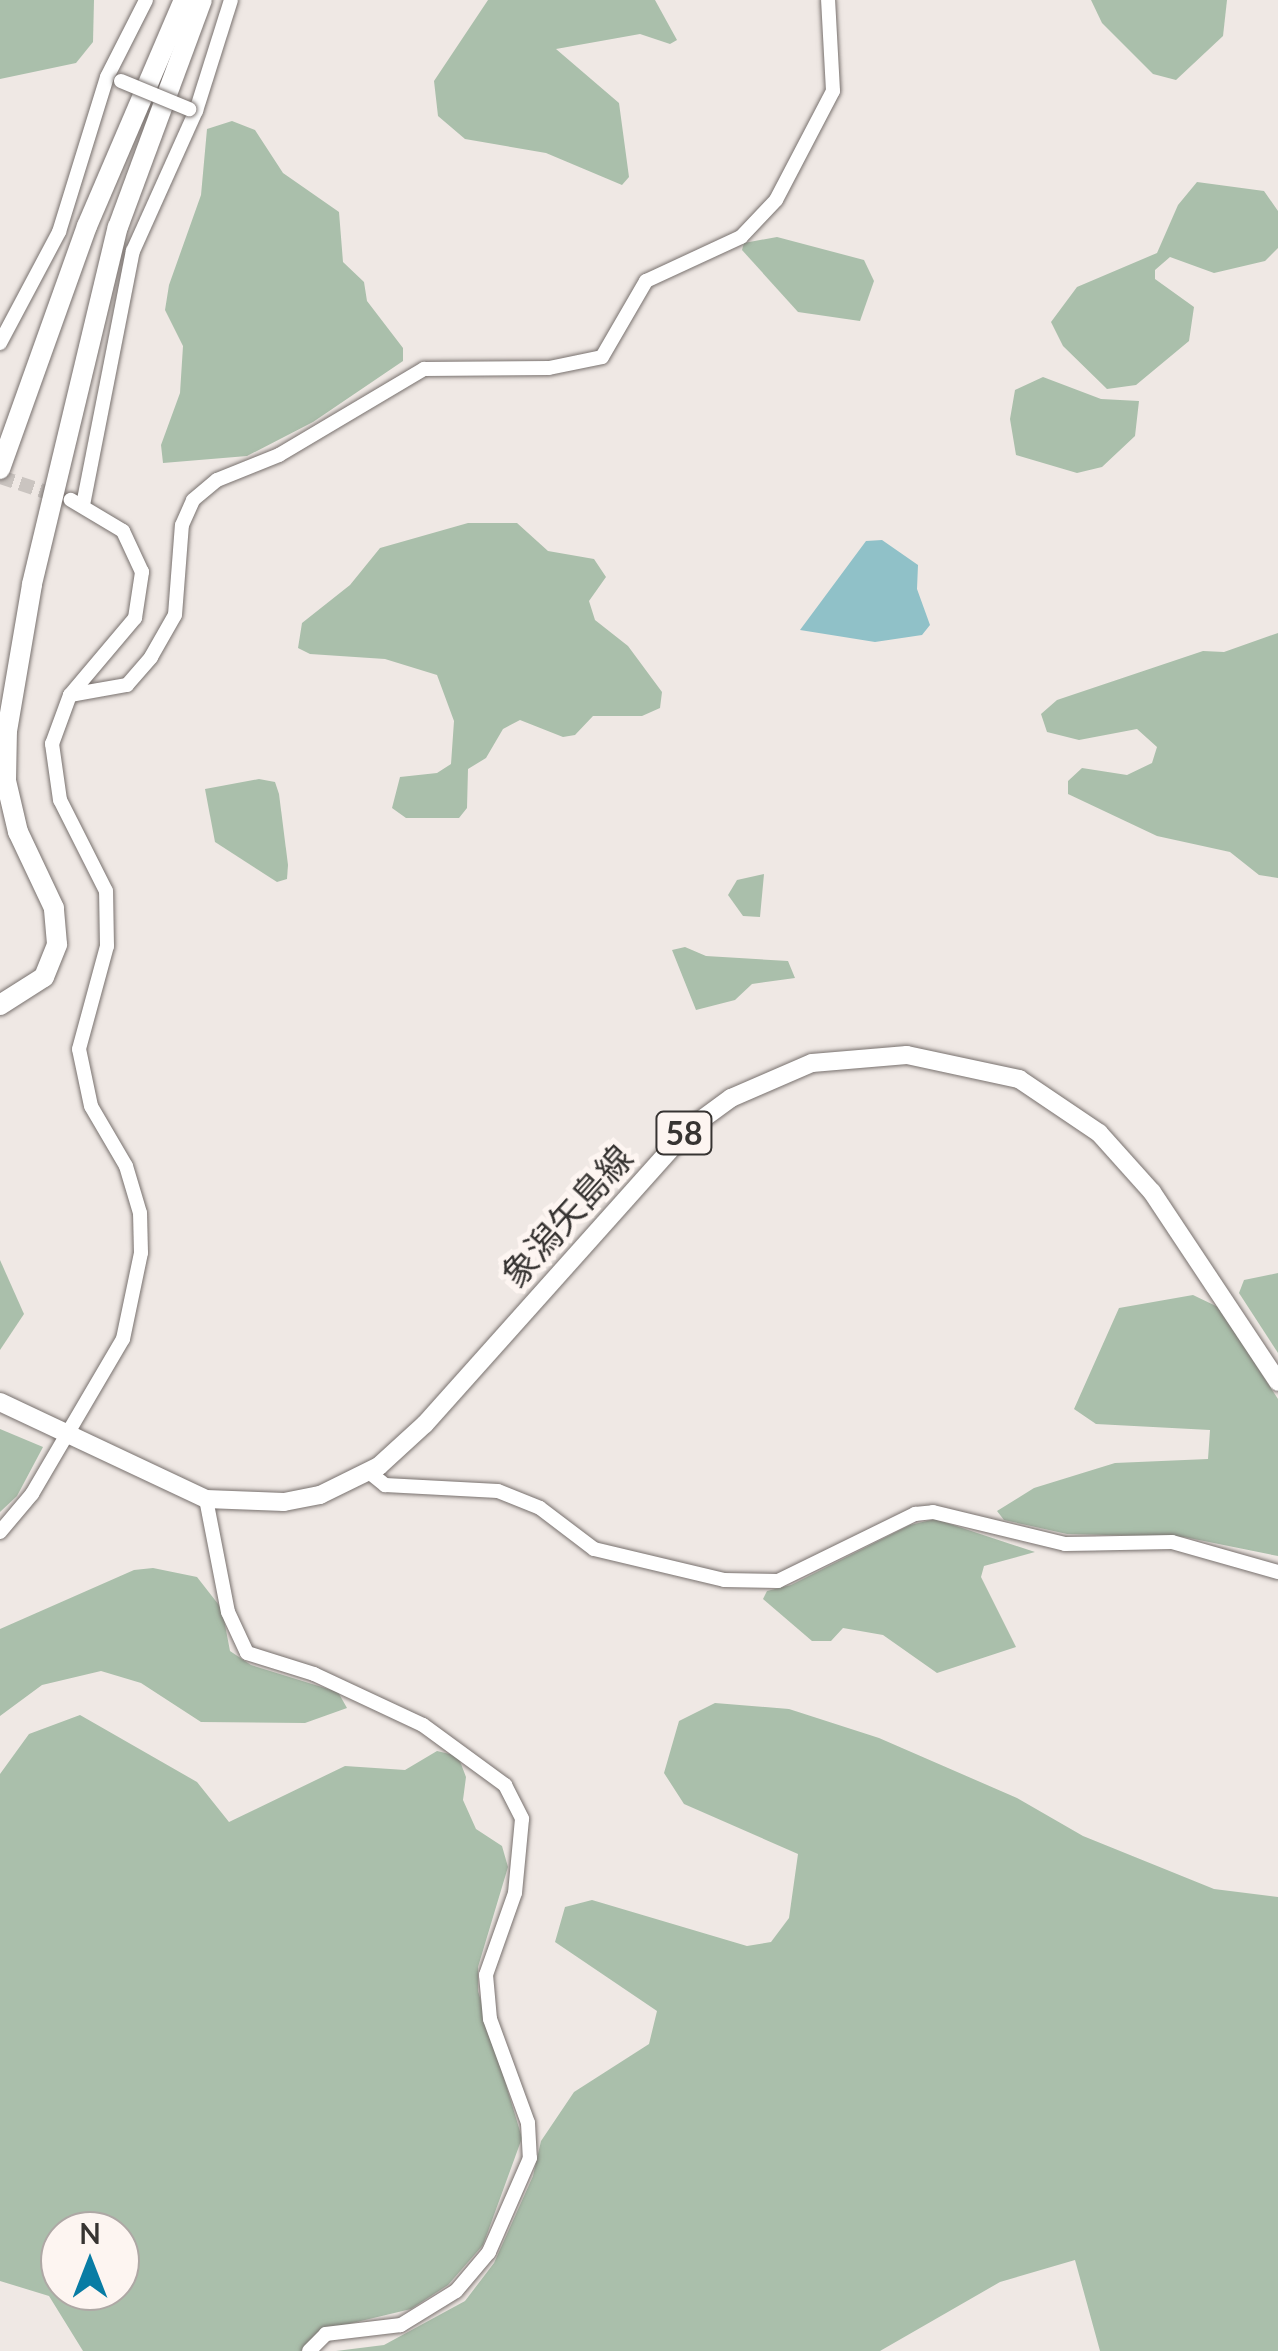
<!DOCTYPE html>
<meta charset="utf-8">
<style>
body{margin:0}
#map{position:relative;width:1278px;height:2351px;overflow:hidden;background:#efe8e4;font-family:Lato,"Noto Sans JP",sans-serif}
div>[style]{position:absolute}
[style*='--x']{left:calc(var(--x)*1px);top:calc(var(--y)*1px);width:calc(var(--w)*1px);rotate:calc(var(--a)*1deg)}
.green>*{inset:0;background:#aabfab}
.water>*{inset:0;background:#90c1c8}
.minor-tunnel>*{height:14px;margin-top:-7px;transform-origin:0;background:repeating-linear-gradient(90deg,#cac4c0 0 14px,transparent 0 21px)}
.roads{filter:drop-shadow(0 0 2px #78716e) drop-shadow(0 0 2px #78716e)}
.minor>*{height:14px;margin:-7px;padding:0 7px;transform-origin:7px;border-radius:7px;background:#fff}
.major>*{height:18px;margin:-9px;padding:0 9px;transform-origin:9px;border-radius:9px;background:#fff}
.highway>*{height:20px;margin:-10px;padding:0 10px;transform-origin:10px;border-radius:10px;background:#fff}
.bridges{filter:drop-shadow(0 0 2px #78716e) drop-shadow(0 0 2px #78716e)}
.minor-bridge>*{height:14px;margin:-7px;padding:0 7px;transform-origin:7px;border-radius:7px;background:#fff}
span{translate:-50% -50%;white-space:nowrap;text-align:center;line-height:1.15;-webkit-text-stroke:10px #fdf5f1;paint-order:stroke}
.shield-label span{padding:2px 8px;background:#fdf5f1;border:2px solid;border-radius:8px;-webkit-text-stroke-width:0}
.shield-label{font-size:32px;color:#373432;font-weight:700}
.street-label{font-size:35px;color:#373432}
.north{position:absolute;left:40px;top:2211px;width:100px;height:100px;box-sizing:border-box;background:#fdf5f1;border:2px solid #aea8a5;border-radius:50%;rotate:0deg;font-size:28px;font-weight:700;line-height:40px;text-align:center;color:#373432}
.north::after{content:'';display:block;margin:auto;width:35px;height:45px;background:#087ca4;clip-path:polygon(50% 0,100% 100%,50% 72%,0 100%)}
</style>
<div id="map">
<div class="green">
<i style="clip-path:polygon(0 0,94px 0,93px 42px,76px 63px,0 79px)"></i>
<i style="clip-path:polygon(488px 0,655px 0,677px 40px,670px 44px,640px 34px,556px 49px,619px 103px,629px 177px,622px 185px,546px 153px,465px 139px,438px 116px,434px 81px)"></i>
<i style="clip-path:polygon(1091px 0,1227px 0,1223px 36px,1176px 80px,1153px 74px,1102px 23px)"></i>
<i style="clip-path:polygon(232px 121px,255px 130px,283px 173px,339px 212px,343px 262px,364px 282px,367px 301px,403px 348px,403px 361px,313px 422px,247px 456px,163px 463px,161px 445px,180px 393px,183px 346px,165px 310px,169px 285px,201px 195px,207px 129px)"></i>
<i style="clip-path:polygon(1197px 182px,1264px 191px,1278px 211px,1278px 248px,1265px 261px,1214px 273px,1170px 257px,1155px 270px,1155px 279px,1194px 307px,1189px 341px,1136px 385px,1107px 389px,1063px 346px,1051px 322px,1077px 287px,1157px 253px,1178px 205px)"></i>
<i style="clip-path:polygon(777px 237px,864px 260px,874px 281px,860px 321px,798px 312px,742px 250px,744px 243px)"></i>
<i style="clip-path:polygon(1043px 377px,1101px 399px,1139px 401px,1135px 436px,1102px 467px,1077px 473px,1016px 455px,1010px 419px,1015px 390px)"></i>
<i style="clip-path:polygon(468px 523px,517px 523px,548px 551px,594px 559px,606px 577px,589px 601px,595px 620px,628px 646px,662px 692px,660px 708px,642px 716px,593px 716px,575px 735px,563px 737px,520px 720px,503px 729px,486px 758px,468px 769px,467px 808px,459px 818px,406px 818px,392px 808px,400px 777px,437px 773px,451px 764px,454px 721px,437px 675px,385px 659px,310px 654px,298px 648px,302px 623px,350px 585px,380px 548px)"></i>
<i style="clip-path:polygon(1278px 633px,1278px 878px,1259px 875px,1230px 852px,1157px 836px,1068px 794px,1068px 781px,1082px 768px,1127px 775px,1152px 763px,1157px 747px,1137px 729px,1079px 740px,1047px 732px,1041px 714px,1057px 700px,1203px 651px,1224px 652px)"></i>
<i style="clip-path:polygon(259px 779px,275px 782px,279px 794px,288px 865px,287px 879px,277px 882px,215px 842px,205px 789px)"></i>
<i style="clip-path:polygon(764px 874px,760px 917px,743px 916px,728px 895px,737px 880px)"></i>
<i style="clip-path:polygon(685px 947px,706px 956px,788px 961px,795px 978px,752px 984px,735px 1000px,696px 1010px,672px 950px)"></i>
<i style="clip-path:polygon(0 1260px,24px 1314px,0 1350px)"></i>
<i style="clip-path:polygon(1278px 1273px,1278px 1353px,1239px 1293px,1244px 1280px)"></i>
<i style="clip-path:polygon(1193px 1295px,1218px 1307px,1278px 1399px,1278px 1556px,1184px 1537px,1067px 1534px,1004px 1520px,997px 1511px,1034px 1488px,1115px 1463px,1208px 1459px,1210px 1430px,1096px 1424px,1074px 1409px,1119px 1308px)"></i>
<i style="clip-path:polygon(0 1429px,43px 1447px,17px 1496px,0 1512px)"></i>
<i style="clip-path:polygon(935px 1519px,1035px 1552px,984px 1566px,981px 1577px,1016px 1647px,937px 1673px,883px 1635px,843px 1628px,831px 1641px,812px 1641px,763px 1599px,767px 1591px,791px 1585px,910px 1525px)"></i>
<i style="clip-path:polygon(153px 1568px,197px 1577px,222px 1609px,230px 1651px,251px 1665px,338px 1692px,347px 1708px,305px 1723px,201px 1722px,141px 1683px,101px 1671px,42px 1685px,0 1716px,0 1629px,134px 1570px)"></i>
<i style="clip-path:polygon(715px 1703px,789px 1709px,879px 1738px,1017px 1798px,1083px 1836px,1214px 1889px,1278px 1897px,1278px 2351px,1100px 2351px,1075px 2260px,1000px 2282px,880px 2351px,336px 2351px,384px 2345px,465px 2301px,494px 2263px,533px 2176px,541px 2141px,574px 2092px,649px 2044px,657px 2011px,555px 1942px,565px 1907px,592px 1900px,747px 1946px,771px 1942px,789px 1918px,798px 1854px,684px 1804px,664px 1773px,679px 1721px)"></i>
<i style="clip-path:polygon(evenodd,80px 1715px,197px 1782px,229px 1822px,345px 1766px,405px 1770px,437px 1751px,458px 1756px,466px 1777px,463px 1800px,476px 1829px,502px 1846px,508px 1867px,478px 1967px,478px 1991px,522px 2138px,483px 2245px,448px 2285px,411px 2309px,319px 2331px,301px 2351px,83px 2351px,49px 2296px,0 2281px,0 1774px,29px 1734px,80px 1715px,60px 2231px,120px 2231px,120px 2291px,60px 2291px,60px 2231px)"></i>
</div>
<div class="water">
<i style="clip-path:polygon(882px 540px,918px 565px,917px 589px,930px 625px,922px 635px,875px 642px,800px 630px,866px 541px)"></i>
</div>
<div class="minor-tunnel">
<i style="--x:0;--y:477;--w:64;--a:18.2"></i>
</div>
<div class="roads">
<div class="minor">
<i style="--x:0;--y:343;--w:126;--a:-62"></i>
<i style="--x:59;--y:232;--w:162;--a:-72.8"></i>
<i style="--x:107;--y:77;--w:86;--a:-63.1"></i>
<i style="--x:83;--y:505;--w:259;--a:-78.9"></i>
<i style="--x:133;--y:251;--w:154;--a:-65.8"></i>
<i style="--x:196;--y:111;--w:116;--a:-72.5"></i>
<i style="--x:70;--y:695;--w:58;--a:-10"></i>
<i style="--x:127;--y:685;--w:37;--a:-49"></i>
<i style="--x:151;--y:657;--w:48;--a:-60.3"></i>
<i style="--x:175;--y:615;--w:90;--a:-85.6"></i>
<i style="--x:182;--y:525;--w:27;--a:-66"></i>
<i style="--x:193;--y:500;--w:31;--a:-40"></i>
<i style="--x:217;--y:480;--w:67;--a:-22"></i>
<i style="--x:279;--y:455;--w:169;--a:-30.7"></i>
<i style="--x:424;--y:369;--w:125;--a:-0.5"></i>
<i style="--x:549;--y:368;--w:54;--a:-11.7"></i>
<i style="--x:602;--y:357;--w:88;--a:-59.9"></i>
<i style="--x:646;--y:281;--w:105;--a:-24.9"></i>
<i style="--x:741;--y:237;--w:51;--a:-46.6"></i>
<i style="--x:776;--y:200;--w:123;--a:-62.4"></i>
<i style="--x:833;--y:91;--w:91;--a:-93.1"></i>
<i style="--x:369;--y:1472;--w:21;--a:39"></i>
<i style="--x:385;--y:1485;--w:113;--a:3"></i>
<i style="--x:498;--y:1491;--w:45;--a:22"></i>
<i style="--x:540;--y:1508;--w:68;--a:37.2"></i>
<i style="--x:594;--y:1549;--w:134;--a:13.4"></i>
<i style="--x:724;--y:1580;--w:54;--a:1.1"></i>
<i style="--x:778;--y:1581;--w:153;--a:-26.1"></i>
<i style="--x:915;--y:1514;--w:18;--a:-6"></i>
<i style="--x:933;--y:1512;--w:136;--a:13.6"></i>
<i style="--x:1065;--y:1544;--w:107;--a:-1.1"></i>
<i style="--x:1172;--y:1542;--w:110;--a:15.8"></i>
<i style="--x:206;--y:1499;--w:115;--a:79"></i>
<i style="--x:228;--y:1612;--w:45;--a:65.1"></i>
<i style="--x:247;--y:1653;--w:70;--a:17.4"></i>
<i style="--x:314;--y:1674;--w:120;--a:25.1"></i>
<i style="--x:423;--y:1725;--w:102;--a:36.2"></i>
<i style="--x:505;--y:1785;--w:38;--a:63"></i>
<i style="--x:522;--y:1819;--w:74;--a:95.4"></i>
<i style="--x:515;--y:1893;--w:87;--a:109.5"></i>
<i style="--x:486;--y:1975;--w:44;--a:84.8"></i>
<i style="--x:490;--y:2019;--w:111;--a:69.9"></i>
<i style="--x:528;--y:2123;--w:35;--a:87"></i>
<i style="--x:530;--y:2158;--w:103;--a:113.6"></i>
<i style="--x:489;--y:2252;--w:51;--a:130.2"></i>
<i style="--x:456;--y:2291;--w:65;--a:148.3"></i>
<i style="--x:401;--y:2325;--w:76;--a:173.2"></i>
<i style="--x:326;--y:2334;--w:24;--a:135"></i>
<i style="--x:0;--y:1532;--w:50;--a:-49.9"></i>
<i style="--x:32;--y:1494;--w:180;--a:-59.6"></i>
<i style="--x:123;--y:1339;--w:88;--a:-78.2"></i>
<i style="--x:141;--y:1253;--w:40;--a:-91.4"></i>
<i style="--x:140;--y:1213;--w:49;--a:-106.6"></i>
<i style="--x:126;--y:1166;--w:69;--a:-120.3"></i>
<i style="--x:91;--y:1106;--w:58;--a:-101.9"></i>
<i style="--x:79;--y:1049;--w:107;--a:-74.8"></i>
<i style="--x:107;--y:946;--w:55;--a:-91"></i>
<i style="--x:106;--y:891;--w:102;--a:-116.8"></i>
<i style="--x:60;--y:800;--w:57;--a:-98.1"></i>
<i style="--x:52;--y:744;--w:52;--a:-69.8"></i>
<i style="--x:70;--y:695;--w:101;--a:-49.8"></i>
<i style="--x:135;--y:618;--w:47;--a:-81.3"></i>
<i style="--x:142;--y:572;--w:45;--a:-114.9"></i>
<i style="--x:123;--y:531;--w:61;--a:-149.2"></i>
</div>
<div class="major">
<i style="--x:0;--y:1402;--w:228;--a:25.2"></i>
<i style="--x:206;--y:1499;--w:78;--a:2.2"></i>
<i style="--x:284;--y:1502;--w:37;--a:-11"></i>
<i style="--x:320;--y:1495;--w:66;--a:-26.2"></i>
<i style="--x:379;--y:1466;--w:62;--a:-42.4"></i>
<i style="--x:425;--y:1424;--w:397;--a:-48.2"></i>
<i style="--x:690;--y:1128;--w:51;--a:-36.2"></i>
<i style="--x:731;--y:1098;--w:88;--a:-23.4"></i>
<i style="--x:812;--y:1063;--w:95;--a:-4.8"></i>
<i style="--x:907;--y:1055;--w:115;--a:12.1"></i>
<i style="--x:1019;--y:1079;--w:97;--a:34"></i>
<i style="--x:1099;--y:1133;--w:79;--a:48.1"></i>
<i style="--x:1152;--y:1192;--w:228;--a:56.4"></i>
</div>
<div class="highway">
<i style="--x:0;--y:469;--w:258;--a:-70.3"></i>
<i style="--x:87;--y:226;--w:246;--a:-66.8"></i>
<i style="--x:0;--y:1005;--w:52;--a:-32.5"></i>
<i style="--x:44;--y:977;--w:35;--a:-68"></i>
<i style="--x:57;--y:944;--w:36;--a:-95"></i>
<i style="--x:54;--y:908;--w:84;--a:-115.3"></i>
<i style="--x:18;--y:832;--w:52;--a:-103.2"></i>
<i style="--x:6;--y:781;--w:50;--a:-88.9"></i>
<i style="--x:7;--y:731;--w:149;--a:-80.3"></i>
<i style="--x:32;--y:584;--w:367;--a:-76.5"></i>
<i style="--x:118;--y:227;--w:242;--a:-69.7"></i>
</div>
</div>
<div class="bridges">
<div class="minor-bridge">
<i style="--x:121;--y:81;--w:74;--a:22.4"></i>
</div>
</div>
<div class="shield-label">
<span style="left:684px;top:1133px">58</span>
</div>
<div class="street-label">
<span style="left:566px;top:1215px;rotate:-48deg">象潟矢島線</span>
</div>
<div class="north">N</div>
</div>
